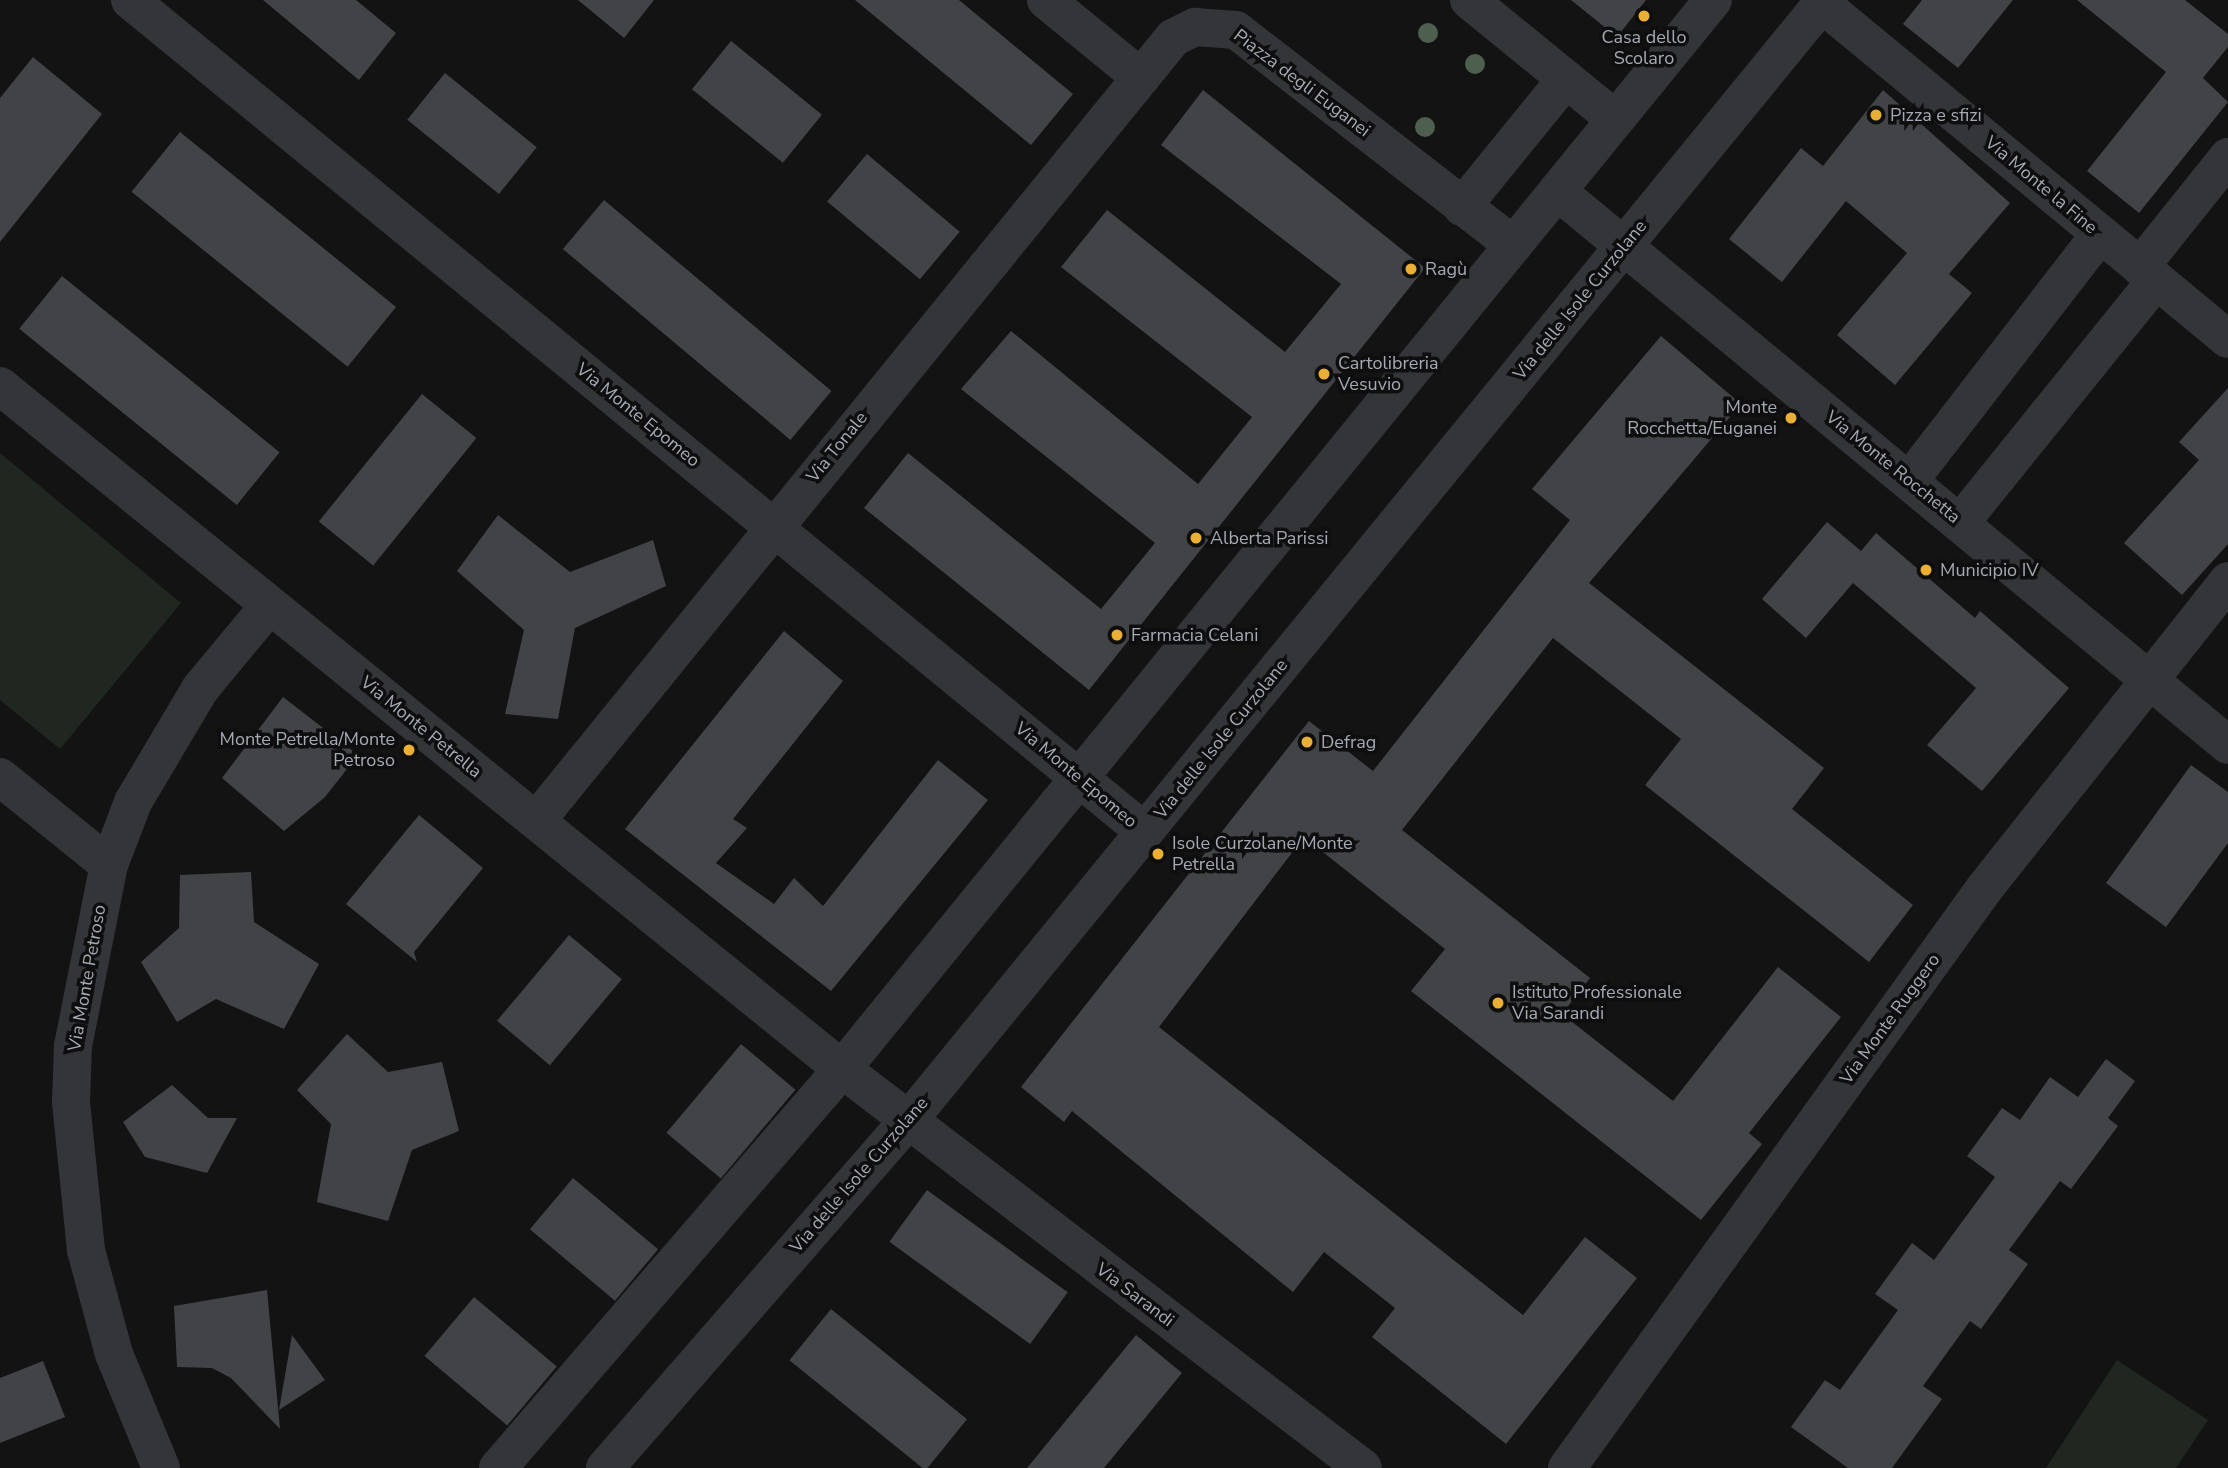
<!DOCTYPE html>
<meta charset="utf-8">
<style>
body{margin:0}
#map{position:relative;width:2228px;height:1468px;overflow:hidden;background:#131314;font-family:"Nunito Sans",sans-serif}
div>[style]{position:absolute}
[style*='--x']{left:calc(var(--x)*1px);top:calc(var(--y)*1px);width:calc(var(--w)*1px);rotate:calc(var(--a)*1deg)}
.green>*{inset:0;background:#1f2720}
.building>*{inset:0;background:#424347;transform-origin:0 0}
.minor>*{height:38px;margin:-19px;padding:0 19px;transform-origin:19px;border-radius:19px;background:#343539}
.trees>*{width:20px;height:20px;margin:-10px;border-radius:50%;background:#4d604f}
.dots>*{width:19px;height:19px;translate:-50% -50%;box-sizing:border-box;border:4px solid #0e0e0f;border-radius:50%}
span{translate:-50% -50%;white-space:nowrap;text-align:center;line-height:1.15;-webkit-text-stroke:7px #0e0e0f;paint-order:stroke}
.poi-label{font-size:18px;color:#a5a9b4}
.left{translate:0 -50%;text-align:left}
.right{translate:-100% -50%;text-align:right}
.street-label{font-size:18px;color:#a5a9b4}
</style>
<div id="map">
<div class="green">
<i style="clip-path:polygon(0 453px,181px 603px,60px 749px,0 700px)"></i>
<i style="clip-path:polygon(2117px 1360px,2208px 1420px,2176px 1468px,2046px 1468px)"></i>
</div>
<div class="building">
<i style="clip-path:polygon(263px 0,356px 0,396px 33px,359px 80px)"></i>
<i style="clip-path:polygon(578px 0,654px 0,624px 38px)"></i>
<i style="clip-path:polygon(855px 0,959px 0,1073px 94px,1031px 145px)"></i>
<i style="clip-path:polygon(1571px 0,1646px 0,1617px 37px)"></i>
<i style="clip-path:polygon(1922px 0,2013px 0,1958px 68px,1903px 24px)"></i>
<i style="clip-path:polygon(2077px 0,2185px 0,2228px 34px,2228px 47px,2203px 78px,2228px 102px,2139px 213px,2087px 171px,2166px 72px)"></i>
<i style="left:731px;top:41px;width:117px;height:62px;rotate:39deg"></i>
<i style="clip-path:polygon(33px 57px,102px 114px,0 242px,0 98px)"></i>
<i style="left:445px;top:73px;width:118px;height:60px;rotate:39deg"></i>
<i style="clip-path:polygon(1203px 90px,1425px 268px,1089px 690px,864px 508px,908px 453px,1101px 609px,1155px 543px,961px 389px,1011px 331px,1198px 484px,1252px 417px,1061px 267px,1107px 210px,1285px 352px,1341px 284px,1161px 145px)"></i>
<i style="clip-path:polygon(1883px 90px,2010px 203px,1949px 274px,1972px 293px,1895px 385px,1837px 335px,1907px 253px,1846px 201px,1782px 282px,1729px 239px,1801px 148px,1823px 166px)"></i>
<i style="left:180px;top:132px;width:278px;height:77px;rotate:39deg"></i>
<i style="left:867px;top:154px;width:121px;height:62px;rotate:40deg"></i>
<i style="left:604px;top:200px;width:297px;height:64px;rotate:40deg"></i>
<i style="left:62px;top:276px;width:280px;height:68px;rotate:39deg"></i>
<i style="clip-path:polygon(1661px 336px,1741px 404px,1589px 583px,1824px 768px,1792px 809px,1913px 905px,1869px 962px,1645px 785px,1681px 739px,1553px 638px,1402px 830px,1590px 978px,1562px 1014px,1673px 1101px,1778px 967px,1841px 1017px,1749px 1133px,1762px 1144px,1701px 1220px,1411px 991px,1445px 949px,1304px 837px,1159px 1027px,1523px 1315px,1585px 1237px,1637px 1278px,1506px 1444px,1372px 1337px,1395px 1308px,1324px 1252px,1293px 1292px,1072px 1111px,1064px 1122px,1021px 1087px,1309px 721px,1373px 771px,1570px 520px,1532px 489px)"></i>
<i style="clip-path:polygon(2228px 388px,2228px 544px,2182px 595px,2124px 543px,2199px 460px,2179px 442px)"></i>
<i style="left:422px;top:394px;width:70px;height:164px;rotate:39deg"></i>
<i style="clip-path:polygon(498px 515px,570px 572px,653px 540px,666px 586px,575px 628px,558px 719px,505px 714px,524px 630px,457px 571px)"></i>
<i style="clip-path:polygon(1827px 522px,1861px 551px,1876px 533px,1975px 618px,1980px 611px,2069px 688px,1982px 791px,1927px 745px,1976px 688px,1853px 583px,1806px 638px,1762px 599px)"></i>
<i style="clip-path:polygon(784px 631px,843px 681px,733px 819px,747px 828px,716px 863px,774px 904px,794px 878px,823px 906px,938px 760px,988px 800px,831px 991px,625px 829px)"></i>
<i style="clip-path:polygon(283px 697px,358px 755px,325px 797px,284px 831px,222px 778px)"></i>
<i style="clip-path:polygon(2191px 765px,2228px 792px,2228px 843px,2166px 927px,2106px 883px)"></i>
<i style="clip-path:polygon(419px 815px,483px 868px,414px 952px,417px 962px,346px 904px)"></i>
<i style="clip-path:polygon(251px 872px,254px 922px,319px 964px,284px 1029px,216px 999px,177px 1022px,141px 962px,179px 928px,180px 875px)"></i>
<i style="left:569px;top:935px;width:69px;height:112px;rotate:40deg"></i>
<i style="clip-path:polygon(347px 1034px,388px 1072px,442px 1062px,459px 1131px,412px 1150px,388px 1221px,317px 1202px,331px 1124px,297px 1090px)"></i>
<i style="left:741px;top:1044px;width:71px;height:116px;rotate:40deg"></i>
<i style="clip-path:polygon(2106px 1059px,2135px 1081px,2108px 1118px,2118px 1126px,2071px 1189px,2060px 1181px,2009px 1250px,2028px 1264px,1981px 1329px,1970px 1321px,1923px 1386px,1942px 1399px,1892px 1468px,1848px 1468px,1791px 1427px,1825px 1380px,1840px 1390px,1898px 1310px,1875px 1294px,1912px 1243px,1934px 1260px,1995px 1177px,1967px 1156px,2002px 1108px,2020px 1120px,2050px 1077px,2078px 1097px)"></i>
<i style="clip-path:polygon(172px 1085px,208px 1118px,237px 1118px,207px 1173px,145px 1157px,123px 1122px)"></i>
<i style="left:573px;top:1178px;width:111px;height:67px;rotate:40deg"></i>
<i style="left:927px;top:1190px;width:174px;height:64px;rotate:36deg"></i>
<i style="clip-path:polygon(267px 1290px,280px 1429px,231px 1378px,212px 1368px,177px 1367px,174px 1306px)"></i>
<i style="left:474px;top:1297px;width:108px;height:77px;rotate:40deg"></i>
<i style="left:831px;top:1309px;width:175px;height:66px;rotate:39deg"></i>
<i style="clip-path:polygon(292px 1335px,325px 1380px,279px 1410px)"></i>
<i style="clip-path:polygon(1136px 1335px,1182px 1373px,1104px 1468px,1027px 1468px)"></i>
<i style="clip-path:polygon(43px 1361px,65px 1417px,0 1443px,0 1378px)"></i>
</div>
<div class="minor">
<i style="--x:130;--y:0;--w:1312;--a:39.34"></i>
<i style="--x:1046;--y:0;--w:120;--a:39.3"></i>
<i style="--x:1469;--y:0;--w:188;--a:39.2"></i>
<i style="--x:1822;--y:4;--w:526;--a:39.53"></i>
<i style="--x:1557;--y:191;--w:870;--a:39.54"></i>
<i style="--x:1462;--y:207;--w:165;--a:-50.9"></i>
<i style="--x:2140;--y:267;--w:141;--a:-51.3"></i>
<i style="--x:0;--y:386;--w:1084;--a:39.05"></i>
<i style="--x:842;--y:1069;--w:656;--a:37.45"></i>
<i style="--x:1910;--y:480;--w:311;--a:-52.3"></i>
<i style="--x:1961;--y:522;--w:311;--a:-51.1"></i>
<i style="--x:0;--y:777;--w:140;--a:38.9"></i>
<i style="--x:537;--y:820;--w:1008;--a:-50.88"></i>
<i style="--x:1173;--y:38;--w:25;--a:-27"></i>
<i style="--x:1195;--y:27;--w:41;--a:4.2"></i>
<i style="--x:1236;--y:30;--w:351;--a:37.8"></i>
<i style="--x:161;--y:1468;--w:123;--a:-112.4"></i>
<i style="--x:114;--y:1354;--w:108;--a:-105.1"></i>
<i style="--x:86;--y:1250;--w:149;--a:-95.8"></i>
<i style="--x:71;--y:1102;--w:56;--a:-88"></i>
<i style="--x:73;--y:1046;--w:185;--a:-78.8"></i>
<i style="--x:109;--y:865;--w:67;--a:-69.1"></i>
<i style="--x:133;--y:802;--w:131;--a:-59.3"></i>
<i style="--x:200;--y:689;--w:108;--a:-50.3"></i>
<i style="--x:498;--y:1468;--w:527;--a:-49.23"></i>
<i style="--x:842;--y:1069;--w:1379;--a:-50.83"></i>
<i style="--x:605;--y:1468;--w:461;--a:-48.9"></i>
<i style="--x:908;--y:1121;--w:1448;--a:-50.72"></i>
<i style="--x:1567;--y:1468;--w:714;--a:-54.24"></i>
<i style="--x:1984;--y:889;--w:393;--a:-51.6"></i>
</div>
<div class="trees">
<i style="left:1428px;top:33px"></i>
<i style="left:1475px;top:64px"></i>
<i style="left:1425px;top:127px"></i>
</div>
<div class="dots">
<i style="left:1644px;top:16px;background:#eaaf35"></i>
<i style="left:1876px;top:115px;background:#eaaf35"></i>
<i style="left:1411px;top:269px;background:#eaaf35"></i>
<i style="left:1324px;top:374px;background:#eaaf35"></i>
<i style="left:1791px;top:418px;background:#eaaf35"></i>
<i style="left:1196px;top:538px;background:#eaaf35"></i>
<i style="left:1926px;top:570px;background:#eaaf35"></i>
<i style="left:1117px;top:635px;background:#eaaf35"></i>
<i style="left:1307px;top:742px;background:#eaaf35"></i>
<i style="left:409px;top:750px;background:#eaaf35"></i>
<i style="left:1158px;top:854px;background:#eaaf35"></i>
<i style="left:1498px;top:1003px;background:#eaaf35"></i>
</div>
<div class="poi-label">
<span style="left:1644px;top:48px">Casa dello<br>Scolaro</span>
<span class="left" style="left:1890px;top:115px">Pizza e sfizi</span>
<span class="left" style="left:1425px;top:269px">Ragù</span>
<span class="left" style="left:1338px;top:374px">Cartolibreria<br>Vesuvio</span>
<span class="right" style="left:1777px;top:418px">Monte<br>Rocchetta/Euganei</span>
<span class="left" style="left:1210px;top:538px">Alberta Parissi</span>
<span class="left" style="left:1940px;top:570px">Municipio IV</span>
<span class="left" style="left:1131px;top:635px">Farmacia Celani</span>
<span class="right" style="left:395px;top:750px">Monte Petrella/Monte<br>Petroso</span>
<span class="left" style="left:1321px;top:742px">Defrag</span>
<span class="left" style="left:1172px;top:854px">Isole Curzolane/Monte<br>Petrella</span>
<span class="left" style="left:1512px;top:1003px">Istituto Professionale<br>Via Sarandi</span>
</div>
<div class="street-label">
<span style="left:1302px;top:83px;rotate:37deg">Piazza degli Euganei</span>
<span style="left:2041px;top:185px;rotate:40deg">Via Monte la Fine</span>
<span style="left:1580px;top:300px;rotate:-51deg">Via delle Isole Curzolane</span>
<span style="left:638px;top:415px;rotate:39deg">Via Monte Epomeo</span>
<span style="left:837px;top:447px;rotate:-51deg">Via Tonale</span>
<span style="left:1893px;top:467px;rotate:39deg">Via Monte Rocchetta</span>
<span style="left:421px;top:727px;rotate:39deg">Via Monte Petrella</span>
<span style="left:1221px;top:739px;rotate:-51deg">Via delle Isole Curzolane</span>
<span style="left:1076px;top:775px;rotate:40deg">Via Monte Epomeo</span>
<span style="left:87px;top:978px;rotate:-80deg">Via Monte Petroso</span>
<span style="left:1890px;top:1019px;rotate:-54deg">Via Monte Ruggero</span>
<span style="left:859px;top:1175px;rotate:-49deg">Via delle Isole Curzolane</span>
<span style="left:1135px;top:1295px;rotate:37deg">Via Sarandi</span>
</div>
</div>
